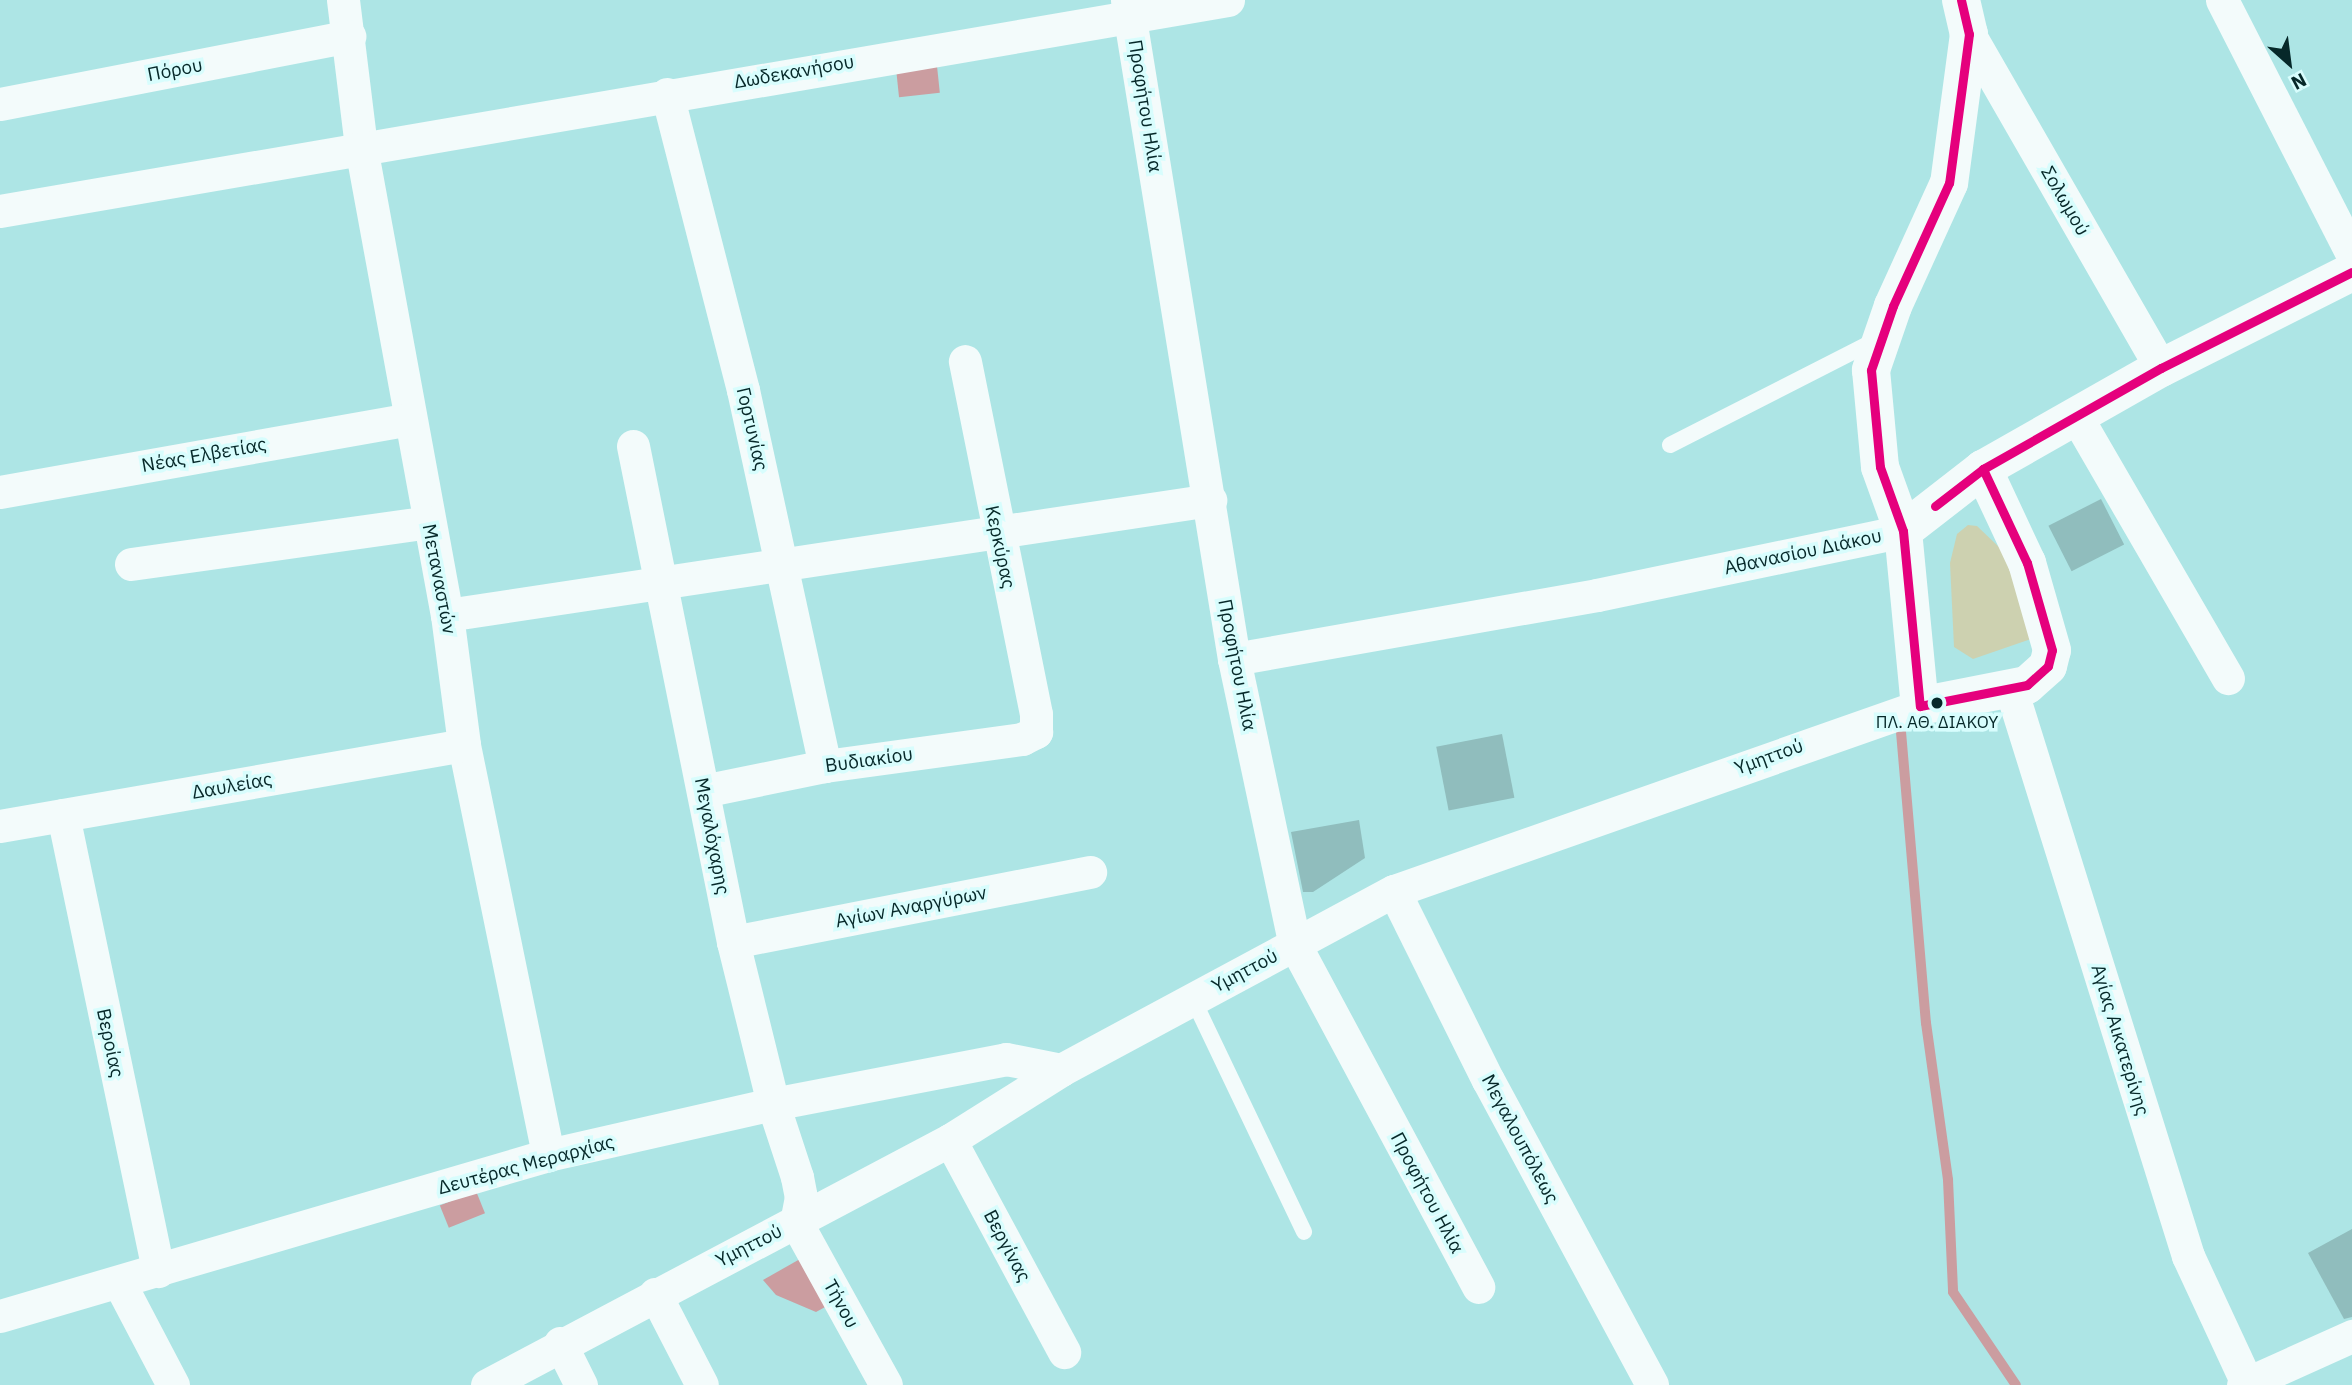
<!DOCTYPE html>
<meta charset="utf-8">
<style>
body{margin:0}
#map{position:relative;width:2352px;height:1385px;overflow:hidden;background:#ade5e5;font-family:"IBM Plex Sans",sans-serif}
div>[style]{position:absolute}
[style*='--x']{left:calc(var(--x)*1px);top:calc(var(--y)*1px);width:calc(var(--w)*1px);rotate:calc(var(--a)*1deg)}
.green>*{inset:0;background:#cdd1b0}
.water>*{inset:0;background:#cb9da0;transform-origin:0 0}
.stream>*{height:10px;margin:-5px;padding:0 5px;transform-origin:5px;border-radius:5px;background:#cb9da0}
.building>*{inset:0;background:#90bdbd;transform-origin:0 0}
.service>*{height:16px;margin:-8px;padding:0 8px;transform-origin:8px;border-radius:8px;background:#f3fbfb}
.minor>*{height:33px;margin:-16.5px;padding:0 16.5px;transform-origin:16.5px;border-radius:16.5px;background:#f3fbfb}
.tertiary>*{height:38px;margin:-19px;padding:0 19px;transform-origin:19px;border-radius:19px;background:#f3fbfb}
.bus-1>*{height:9px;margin:-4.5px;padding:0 4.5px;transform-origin:4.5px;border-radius:4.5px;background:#e5007d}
.dots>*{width:19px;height:19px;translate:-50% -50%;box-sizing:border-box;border:4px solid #d8fdfd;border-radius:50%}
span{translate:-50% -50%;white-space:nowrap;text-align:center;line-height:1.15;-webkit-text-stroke:7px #d8fdfd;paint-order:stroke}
.bus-label{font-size:17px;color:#062829}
.street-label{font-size:19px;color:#062829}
.north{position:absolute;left:2254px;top:28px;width:70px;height:70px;-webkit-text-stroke:5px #d8fdfd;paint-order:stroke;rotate:152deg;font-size:19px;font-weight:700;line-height:28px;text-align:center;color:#062829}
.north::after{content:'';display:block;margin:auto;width:24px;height:32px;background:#062829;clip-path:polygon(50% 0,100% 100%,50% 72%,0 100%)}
</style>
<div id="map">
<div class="green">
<i style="clip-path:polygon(1968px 525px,1977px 526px,2001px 549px,2028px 598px,2031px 639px,1973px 659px,1954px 647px,1950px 563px,1957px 534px)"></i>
</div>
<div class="water">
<i style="left:937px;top:66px;width:27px;height:41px;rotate:84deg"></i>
<i style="left:476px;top:1191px;width:24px;height:39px;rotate:68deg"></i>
<i style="clip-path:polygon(800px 1259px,827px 1306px,816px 1312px,776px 1295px,763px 1280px)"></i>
</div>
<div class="stream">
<i style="--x:1901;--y:732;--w:292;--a:85.1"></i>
<i style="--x:1926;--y:1023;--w:159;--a:82"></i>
<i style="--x:1948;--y:1180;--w:112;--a:87.4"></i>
<i style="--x:1953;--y:1292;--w:112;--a:55.9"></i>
</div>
<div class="building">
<i style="left:2101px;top:499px;width:51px;height:59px;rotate:63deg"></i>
<i style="left:1502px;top:734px;width:65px;height:67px;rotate:79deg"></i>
<i style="clip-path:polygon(1359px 820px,1365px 858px,1313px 892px,1303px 892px,1291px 832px)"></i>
<i style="clip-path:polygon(2352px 1229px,2352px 1317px,2344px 1319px,2308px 1253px)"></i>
</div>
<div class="service">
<i style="--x:1670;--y:445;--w:231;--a:-27"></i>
<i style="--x:1193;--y:999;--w:258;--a:64.5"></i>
</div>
<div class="minor">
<i style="--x:343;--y:0;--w:148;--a:83"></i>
<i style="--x:361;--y:147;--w:476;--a:79.6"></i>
<i style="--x:447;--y:615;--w:131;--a:82.5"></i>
<i style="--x:464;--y:745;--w:419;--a:78.4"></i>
<i style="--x:1127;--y:0;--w:668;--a:80.78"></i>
<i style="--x:1234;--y:659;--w:292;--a:78"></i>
<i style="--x:1295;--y:945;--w:388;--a:61.8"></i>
<i style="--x:2222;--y:0;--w:285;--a:62.9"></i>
<i style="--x:1969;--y:34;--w:385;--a:60.1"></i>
<i style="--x:667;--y:94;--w:306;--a:75.6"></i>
<i style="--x:743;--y:390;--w:385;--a:77.7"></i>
<i style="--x:0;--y:104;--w:356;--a:-11"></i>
<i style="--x:0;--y:211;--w:1246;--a:-9.75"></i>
<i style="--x:2076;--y:416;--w:303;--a:59.9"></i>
<i style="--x:633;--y:446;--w:506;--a:78.6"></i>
<i style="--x:733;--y:942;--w:167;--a:76.1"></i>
<i style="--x:773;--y:1104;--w:77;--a:71.8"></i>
<i style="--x:797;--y:1177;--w:20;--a:79"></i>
<i style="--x:801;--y:1197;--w:25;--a:101"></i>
<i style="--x:796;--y:1222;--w:186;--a:61.1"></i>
<i style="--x:0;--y:492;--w:414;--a:-10.1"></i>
<i style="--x:131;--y:564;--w:300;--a:-8"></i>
<i style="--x:447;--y:615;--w:772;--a:-8.57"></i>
<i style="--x:1234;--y:659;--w:369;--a:-10"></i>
<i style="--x:1597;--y:595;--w:313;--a:-11.8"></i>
<i style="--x:2011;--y:689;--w:594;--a:72.66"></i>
<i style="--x:2188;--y:1256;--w:140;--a:65.1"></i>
<i style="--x:703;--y:791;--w:125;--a:-11.6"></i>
<i style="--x:825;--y:766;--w:199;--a:-7.8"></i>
<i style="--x:1022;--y:739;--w:16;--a:-27"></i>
<i style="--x:1036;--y:732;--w:18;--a:-90"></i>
<i style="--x:1036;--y:714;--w:360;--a:-101.4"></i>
<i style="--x:63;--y:815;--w:466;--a:78.2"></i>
<i style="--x:0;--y:826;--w:471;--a:-9.9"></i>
<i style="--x:1394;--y:891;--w:211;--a:63.6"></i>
<i style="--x:1488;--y:1080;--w:346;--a:61.7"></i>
<i style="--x:733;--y:942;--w:364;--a:-11.1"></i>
<i style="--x:950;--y:1140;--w:241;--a:61.7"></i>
<i style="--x:120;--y:1284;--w:114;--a:62.3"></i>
<i style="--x:655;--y:1294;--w:102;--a:62.7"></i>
<i style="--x:0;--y:1316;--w:571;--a:-16.37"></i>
<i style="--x:548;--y:1155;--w:231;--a:-12.8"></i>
<i style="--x:773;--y:1104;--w:237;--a:-10.9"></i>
<i style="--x:1006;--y:1059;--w:56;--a:11.3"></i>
<i style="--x:560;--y:1343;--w:47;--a:63.4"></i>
<i style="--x:487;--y:1385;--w:524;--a:-27.89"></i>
<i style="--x:950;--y:1140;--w:131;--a:-32.2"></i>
<i style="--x:1061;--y:1070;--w:378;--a:-28.3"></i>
<i style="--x:1394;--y:891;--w:558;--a:-19.38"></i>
<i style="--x:2243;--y:1385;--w:120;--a:-24.2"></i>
</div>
<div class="tertiary">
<i style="--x:1961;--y:0;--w:35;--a:77"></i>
<i style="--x:1969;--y:34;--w:150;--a:97.6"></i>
<i style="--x:1949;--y:183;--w:135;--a:114.5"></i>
<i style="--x:1893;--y:306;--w:68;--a:109"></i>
<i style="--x:1871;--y:370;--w:97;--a:84.7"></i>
<i style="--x:1880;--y:467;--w:68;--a:70.2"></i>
<i style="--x:1903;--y:531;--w:176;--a:84.5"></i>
<i style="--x:1920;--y:706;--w:109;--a:-11.1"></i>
<i style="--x:2027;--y:685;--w:28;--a:-42"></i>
<i style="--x:2048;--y:666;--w:16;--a:-76"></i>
<i style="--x:2052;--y:650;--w:91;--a:-106"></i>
<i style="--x:2027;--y:563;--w:104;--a:-115.1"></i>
<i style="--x:1903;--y:531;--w:101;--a:-37.8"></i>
<i style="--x:1983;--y:469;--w:205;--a:-29.6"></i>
<i style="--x:2161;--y:368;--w:214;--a:-26.7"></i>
</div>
<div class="bus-1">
<i style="--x:1961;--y:0;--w:35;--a:77"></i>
<i style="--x:1969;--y:34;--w:150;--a:97.6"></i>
<i style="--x:1949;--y:183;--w:135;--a:114.5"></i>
<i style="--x:1893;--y:306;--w:68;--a:109"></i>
<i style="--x:1871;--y:370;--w:97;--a:84.7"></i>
<i style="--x:1880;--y:467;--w:68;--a:70.2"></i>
<i style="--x:1903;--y:531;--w:176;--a:84.5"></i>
<i style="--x:1920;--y:706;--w:109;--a:-11.1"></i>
<i style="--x:2027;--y:685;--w:28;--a:-42"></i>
<i style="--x:2048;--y:666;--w:16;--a:-76"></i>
<i style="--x:2052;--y:650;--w:91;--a:-106"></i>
<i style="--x:2027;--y:563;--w:104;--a:-115.1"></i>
<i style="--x:1935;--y:506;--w:61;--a:-37.6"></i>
<i style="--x:1983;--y:469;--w:205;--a:-29.6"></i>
<i style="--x:2161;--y:368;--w:214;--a:-26.7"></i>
</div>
<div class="dots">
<i style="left:1937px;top:703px;background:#062829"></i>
</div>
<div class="bus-label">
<span style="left:1937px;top:723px">ΠΛ. ΑΘ. ΔΙΑΚΟΥ</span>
</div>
<div class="street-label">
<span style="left:175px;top:70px;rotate:-11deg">Πόρου</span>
<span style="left:794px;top:72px;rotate:-10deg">Δωδεκανήσου</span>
<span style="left:1145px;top:106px;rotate:81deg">Προφήτου Ηλία</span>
<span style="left:2065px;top:201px;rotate:60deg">Σολωμού</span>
<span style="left:752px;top:429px;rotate:77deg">Γορτυνίας</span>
<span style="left:204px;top:455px;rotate:-10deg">Νέας Ελβετίας</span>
<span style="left:1000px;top:547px;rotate:78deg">Κερκύρας</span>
<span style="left:1803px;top:552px;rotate:-12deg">Αθανασίου Διάκου</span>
<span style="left:439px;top:579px;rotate:79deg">Μεταναστών</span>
<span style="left:1237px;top:665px;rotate:79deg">Προφήτου Ηλία</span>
<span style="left:1769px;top:757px;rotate:-20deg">Υμηττού</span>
<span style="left:869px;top:760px;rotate:-8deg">Βυδιακίου</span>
<span style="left:232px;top:786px;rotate:-10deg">Δαυλείας</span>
<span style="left:712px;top:836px;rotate:79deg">Μεγαλόχαρης</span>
<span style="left:911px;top:907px;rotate:-11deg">Αγίων Αναργύρων</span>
<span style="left:1245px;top:971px;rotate:-28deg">Υμηττού</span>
<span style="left:2120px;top:1040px;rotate:73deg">Αγίας Αικατερίνης</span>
<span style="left:110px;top:1043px;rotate:78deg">Βεροίας</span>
<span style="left:1520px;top:1139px;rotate:62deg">Μεγαλουπόλεως</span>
<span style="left:526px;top:1165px;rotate:-15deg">Δευτέρας Μεραρχίας</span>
<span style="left:1427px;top:1193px;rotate:62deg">Προφήτου Ηλία</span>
<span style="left:749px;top:1246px;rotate:-27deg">Υμηττού</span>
<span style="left:1007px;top:1246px;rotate:62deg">Βεργίνας</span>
<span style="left:841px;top:1304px;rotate:61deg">Τήνου</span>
</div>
<div class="north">N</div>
</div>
